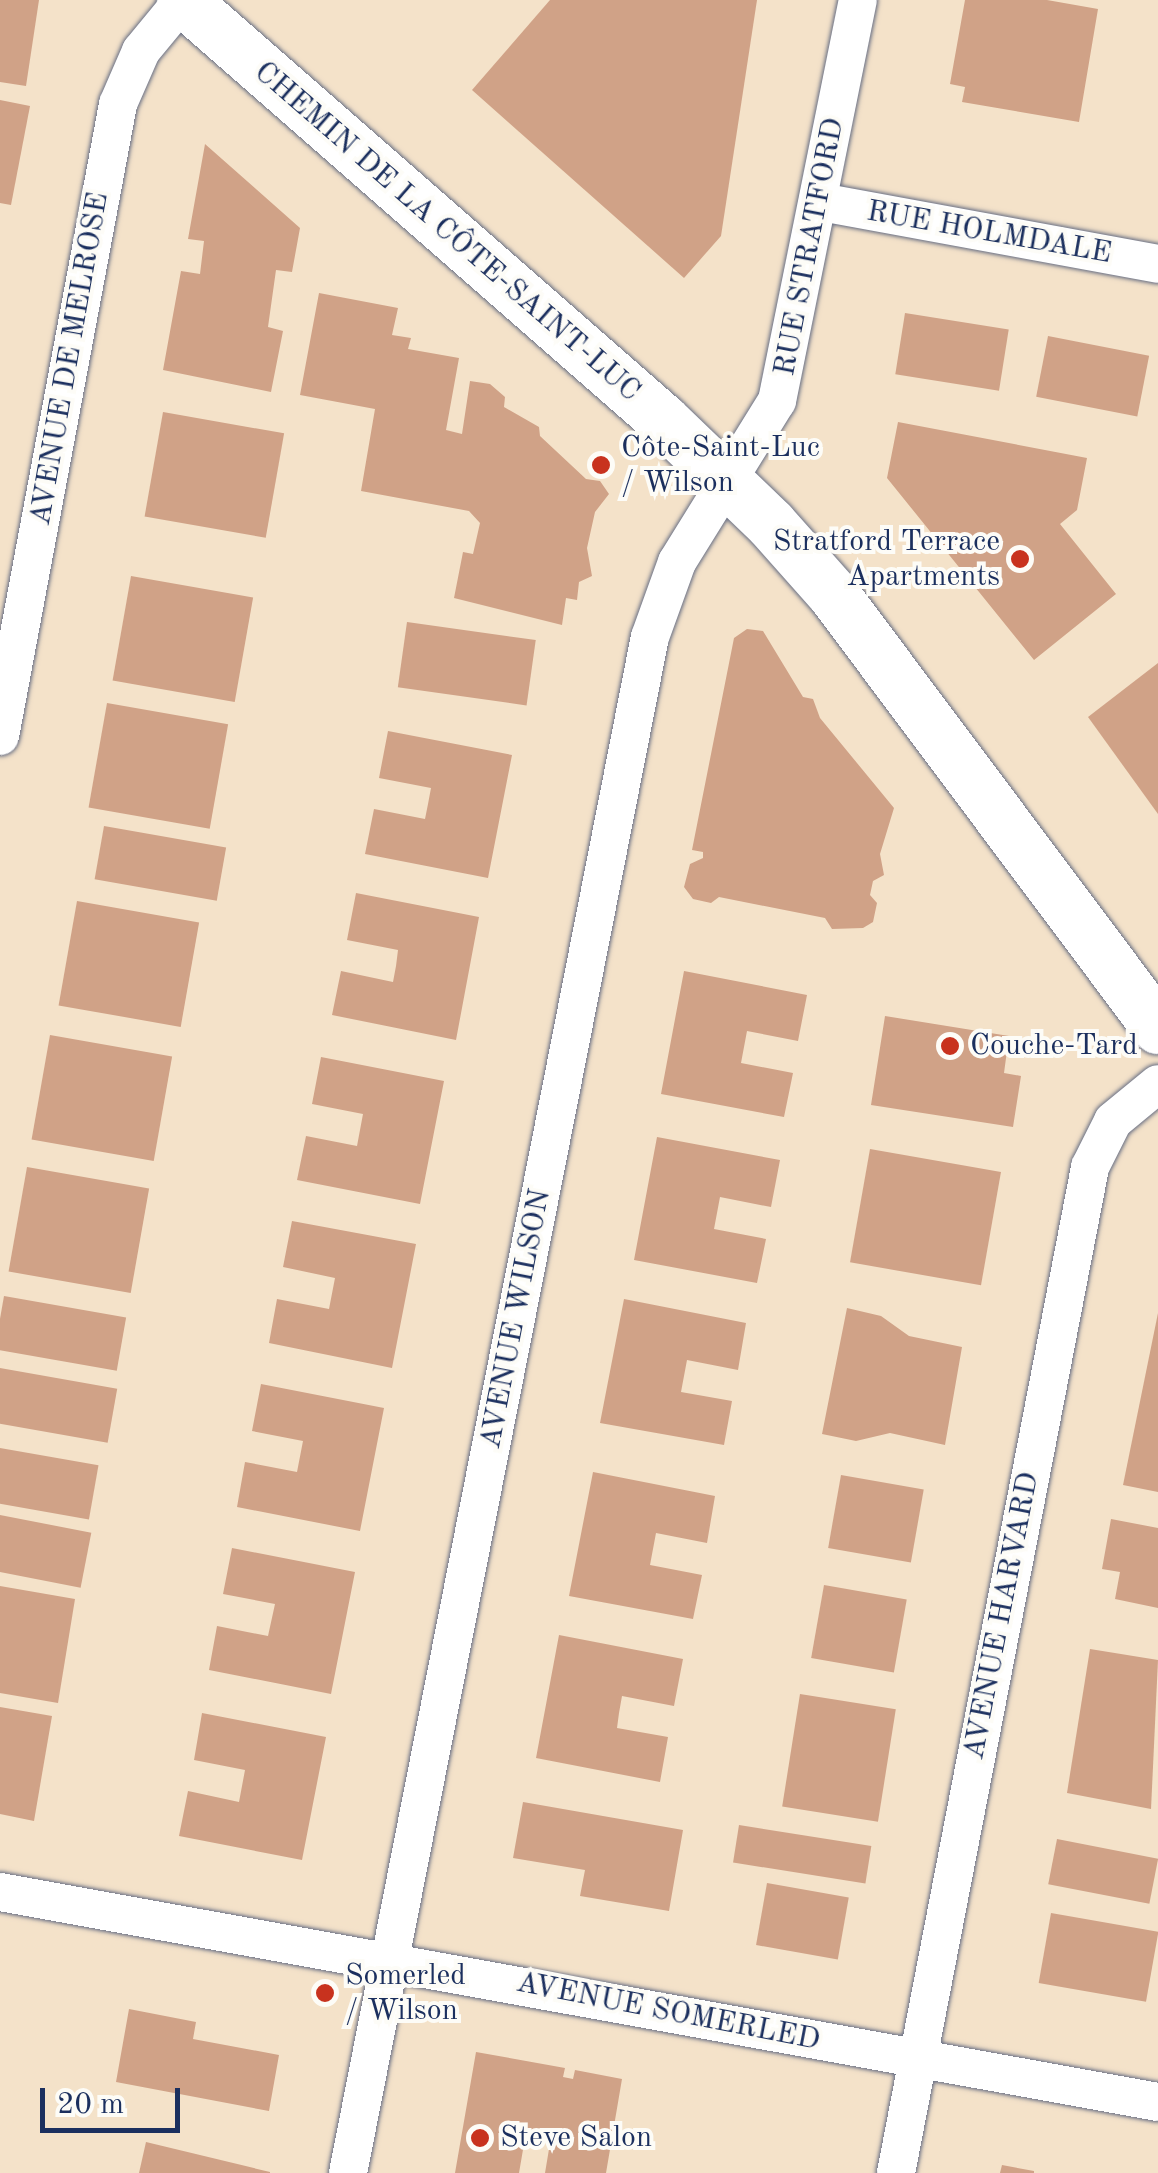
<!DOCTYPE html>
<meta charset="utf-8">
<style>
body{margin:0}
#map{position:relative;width:1158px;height:2173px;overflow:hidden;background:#f4e2c9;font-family:"Old Standard TT",serif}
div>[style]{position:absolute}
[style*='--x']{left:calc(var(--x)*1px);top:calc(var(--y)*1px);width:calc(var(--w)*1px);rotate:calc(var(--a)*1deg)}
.building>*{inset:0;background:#d0a287;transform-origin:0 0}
.roads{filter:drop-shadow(0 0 2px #676e83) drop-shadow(0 0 2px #676e83)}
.street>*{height:38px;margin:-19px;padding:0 19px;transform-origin:19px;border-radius:19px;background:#fff}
.secondary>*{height:52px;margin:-26px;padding:0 26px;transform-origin:26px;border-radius:26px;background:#fff}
.dots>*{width:28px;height:28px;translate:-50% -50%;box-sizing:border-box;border:5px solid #fdfcf7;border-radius:50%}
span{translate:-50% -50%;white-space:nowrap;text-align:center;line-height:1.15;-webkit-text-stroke:8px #fdfcf7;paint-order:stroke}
.street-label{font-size:30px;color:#1b2f5e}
.poi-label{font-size:30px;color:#1b2f5e}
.left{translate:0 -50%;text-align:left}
.right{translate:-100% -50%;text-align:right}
.scale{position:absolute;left:40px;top:2088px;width:140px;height:45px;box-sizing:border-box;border:5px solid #1b2f5e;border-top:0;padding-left:12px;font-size:30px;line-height:35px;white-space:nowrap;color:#1b2f5e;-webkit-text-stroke:8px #fdfcf7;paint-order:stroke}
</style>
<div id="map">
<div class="building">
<i style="clip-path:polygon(0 0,39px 0,26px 86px,0 82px)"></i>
<i style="clip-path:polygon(550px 0,757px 0,721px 236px,684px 278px,472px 90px)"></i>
<i style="clip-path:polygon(965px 0,1047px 0,1098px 9px,1079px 122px,962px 102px,965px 87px,950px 84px)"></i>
<i style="clip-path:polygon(0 100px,30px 106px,11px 205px,0 203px)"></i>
<i style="clip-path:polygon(205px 144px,300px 228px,292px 272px,276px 270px,268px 327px,283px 331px,271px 392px,163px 370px,181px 271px,200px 274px,204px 241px,188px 239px)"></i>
<i style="clip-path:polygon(319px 293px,398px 308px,392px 335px,411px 338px,408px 349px,459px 358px,446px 430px,462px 434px,470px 381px,490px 384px,505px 397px,504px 407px,539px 427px,540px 436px,586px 479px,600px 481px,609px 494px,595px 512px,587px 548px,592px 576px,579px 582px,577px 600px,566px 598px,562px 625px,454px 598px,463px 552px,473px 554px,480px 523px,469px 511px,361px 491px,375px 409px,300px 395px)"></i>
<i style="left:905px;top:313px;width:105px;height:62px;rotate:9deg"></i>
<i style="left:1048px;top:336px;width:103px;height:62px;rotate:11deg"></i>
<i style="left:163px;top:412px;width:123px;height:106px;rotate:10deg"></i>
<i style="clip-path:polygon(898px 422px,1087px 458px,1077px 510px,1060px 524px,1116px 594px,1034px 660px,887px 478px)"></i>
<i style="left:131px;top:576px;width:124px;height:106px;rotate:10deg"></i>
<i style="left:407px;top:622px;width:130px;height:66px;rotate:8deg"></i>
<i style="clip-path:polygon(747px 629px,763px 631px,803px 697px,813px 699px,820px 718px,894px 808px,880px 854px,884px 875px,873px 881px,870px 895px,877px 903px,873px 922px,863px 928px,832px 929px,825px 918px,719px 897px,711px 903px,693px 899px,684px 887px,690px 864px,703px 858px,703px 852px,692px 850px,734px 638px)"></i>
<i style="clip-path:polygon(1158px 663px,1158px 814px,1088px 717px)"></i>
<i style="left:107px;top:703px;width:123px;height:106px;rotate:10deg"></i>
<i style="clip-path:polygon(388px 731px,512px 755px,488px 878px,365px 854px,374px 809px,425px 819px,428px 804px,431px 788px,379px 778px)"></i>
<i style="left:104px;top:826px;width:124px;height:54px;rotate:10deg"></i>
<i style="clip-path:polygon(356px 893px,479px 917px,456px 1040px,332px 1015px,341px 971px,393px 982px,396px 966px,398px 950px,347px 940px)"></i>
<i style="left:77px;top:901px;width:124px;height:106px;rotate:10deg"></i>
<i style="clip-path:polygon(684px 971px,807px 995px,798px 1041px,747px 1031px,741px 1063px,793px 1073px,784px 1117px,661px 1094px)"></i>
<i style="clip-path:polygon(885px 1016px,1009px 1036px,1004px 1073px,1021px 1076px,1013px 1127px,871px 1105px)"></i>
<i style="left:50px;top:1035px;width:124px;height:106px;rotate:10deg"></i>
<i style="clip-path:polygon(321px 1057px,444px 1081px,420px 1204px,297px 1180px,306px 1136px,357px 1146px,363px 1114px,312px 1104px)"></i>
<i style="clip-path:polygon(657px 1137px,780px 1160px,771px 1207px,720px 1197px,714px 1229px,766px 1239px,757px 1283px,634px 1260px)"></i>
<i style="left:870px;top:1149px;width:133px;height:115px;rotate:10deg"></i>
<i style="left:27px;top:1167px;width:124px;height:106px;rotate:10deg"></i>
<i style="clip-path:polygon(292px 1221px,416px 1244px,392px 1368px,269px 1343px,277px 1299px,329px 1309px,335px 1278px,283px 1267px)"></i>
<i style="left:4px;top:1296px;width:124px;height:54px;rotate:10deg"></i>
<i style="clip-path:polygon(624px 1299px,746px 1323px,738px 1370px,687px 1360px,681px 1392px,732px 1401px,724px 1445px,600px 1423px)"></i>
<i style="clip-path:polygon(847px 1308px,881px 1316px,909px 1336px,962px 1347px,945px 1445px,890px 1433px,856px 1441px,822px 1434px)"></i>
<i style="clip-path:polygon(1158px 1313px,1158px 1492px,1123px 1485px)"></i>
<i style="left:0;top:1368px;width:119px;height:55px;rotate:10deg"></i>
<i style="clip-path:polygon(261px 1384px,384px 1408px,360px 1531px,237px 1507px,245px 1462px,297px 1472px,303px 1441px,252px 1431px)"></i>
<i style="left:0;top:1448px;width:100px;height:55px;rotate:10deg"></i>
<i style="clip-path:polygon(593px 1472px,715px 1496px,707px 1543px,656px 1533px,650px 1565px,702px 1575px,693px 1619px,569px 1596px)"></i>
<i style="left:841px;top:1475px;width:84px;height:74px;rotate:10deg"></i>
<i style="left:0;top:1515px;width:93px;height:56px;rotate:11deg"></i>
<i style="clip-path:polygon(1111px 1519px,1158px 1528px,1158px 1608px,1115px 1599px,1120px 1572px,1102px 1569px)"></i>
<i style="clip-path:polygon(232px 1548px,355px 1572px,331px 1694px,209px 1670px,217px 1626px,268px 1636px,275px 1604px,223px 1594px)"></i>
<i style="left:824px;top:1585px;width:84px;height:74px;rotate:10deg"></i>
<i style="clip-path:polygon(0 1586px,75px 1599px,58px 1703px,0 1693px)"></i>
<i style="clip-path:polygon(559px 1635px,683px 1659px,674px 1706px,622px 1696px,619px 1713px,617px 1728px,668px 1737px,660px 1782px,536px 1758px)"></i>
<i style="clip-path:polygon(1090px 1649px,1158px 1660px,1151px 1809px,1067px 1793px)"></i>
<i style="left:800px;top:1694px;width:97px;height:114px;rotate:9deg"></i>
<i style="clip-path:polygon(0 1707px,52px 1716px,34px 1821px,0 1814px)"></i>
<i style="clip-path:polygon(202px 1713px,326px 1737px,302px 1860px,179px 1836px,188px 1791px,239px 1802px,245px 1770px,194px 1760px)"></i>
<i style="clip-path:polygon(523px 1802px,683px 1830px,669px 1911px,580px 1896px,585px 1870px,513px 1858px)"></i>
<i style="left:739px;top:1825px;width:134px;height:38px;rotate:9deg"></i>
<i style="left:1057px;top:1839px;width:103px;height:46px;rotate:11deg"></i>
<i style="left:767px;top:1883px;width:83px;height:63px;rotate:10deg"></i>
<i style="left:1051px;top:1913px;width:109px;height:71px;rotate:10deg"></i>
<i style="clip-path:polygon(129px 2009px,196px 2022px,193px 2039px,279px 2055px,269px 2111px,116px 2082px)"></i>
<i style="clip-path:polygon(476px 2052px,565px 2068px,563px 2077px,573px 2079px,575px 2070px,622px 2079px,606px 2173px,545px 2173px,550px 2143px,525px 2138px,519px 2173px,455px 2173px)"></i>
<i style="clip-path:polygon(146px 2142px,270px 2172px,270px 2173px,139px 2173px)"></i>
<i style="clip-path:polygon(1002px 2165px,1034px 2171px,1034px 2173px,1000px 2173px)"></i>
</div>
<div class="roads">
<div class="street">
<i style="--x:821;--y:202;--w:343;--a:10.4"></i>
<i style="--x:0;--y:736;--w:643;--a:-79.42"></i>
<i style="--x:118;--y:104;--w:58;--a:-66.5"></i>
<i style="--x:141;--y:51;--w:66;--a:-50.5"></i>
<i style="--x:0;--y:1892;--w:1177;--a:10.28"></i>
<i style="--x:348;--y:2173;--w:1565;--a:-78.88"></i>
<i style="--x:650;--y:637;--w:80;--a:-70.2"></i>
<i style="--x:677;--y:562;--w:190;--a:-58.2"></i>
<i style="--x:777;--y:401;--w:409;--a:-78.6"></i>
<i style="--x:896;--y:2173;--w:1025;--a:-79.08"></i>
<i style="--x:1090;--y:1167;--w:51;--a:-63.4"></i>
<i style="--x:1113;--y:1121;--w:58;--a:-39.4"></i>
</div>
<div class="secondary">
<i style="--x:183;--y:0;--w:638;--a:41.19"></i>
<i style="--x:663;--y:420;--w:150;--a:43.9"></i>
<i style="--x:771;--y:524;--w:95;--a:48.4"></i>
<i style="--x:834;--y:595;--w:541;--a:53.19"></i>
</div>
</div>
<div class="dots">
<i style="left:601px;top:465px;background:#c8321e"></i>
<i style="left:1020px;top:559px;background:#c8321e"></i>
<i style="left:950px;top:1046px;background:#c8321e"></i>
<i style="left:325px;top:1993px;background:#c8321e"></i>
<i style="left:480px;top:2138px;background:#c8321e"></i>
</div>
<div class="street-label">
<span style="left:447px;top:232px;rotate:41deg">CHEMIN DE LA CÔTE-SAINT-LUC</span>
<span style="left:989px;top:233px;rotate:10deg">RUE HOLMDALE</span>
<span style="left:810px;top:247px;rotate:-79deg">RUE STRATFORD</span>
<span style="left:70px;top:359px;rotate:-80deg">AVENUE DE MELROSE</span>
<span style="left:516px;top:1319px;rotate:-79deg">AVENUE WILSON</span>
<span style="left:1002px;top:1616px;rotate:-79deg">AVENUE HARVARD</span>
<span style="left:668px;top:2012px;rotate:11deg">AVENUE SOMERLED</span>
</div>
<div class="poi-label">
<span class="left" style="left:621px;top:465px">Côte-Saint-Luc<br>/ Wilson</span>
<span class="right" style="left:1000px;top:559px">Stratford Terrace<br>Apartments</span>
<span class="left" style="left:970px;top:1046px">Couche-Tard</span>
<span class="left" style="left:345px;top:1993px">Somerled<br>/ Wilson</span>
<span class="left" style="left:500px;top:2138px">Steve Salon</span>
</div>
<div class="scale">20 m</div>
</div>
